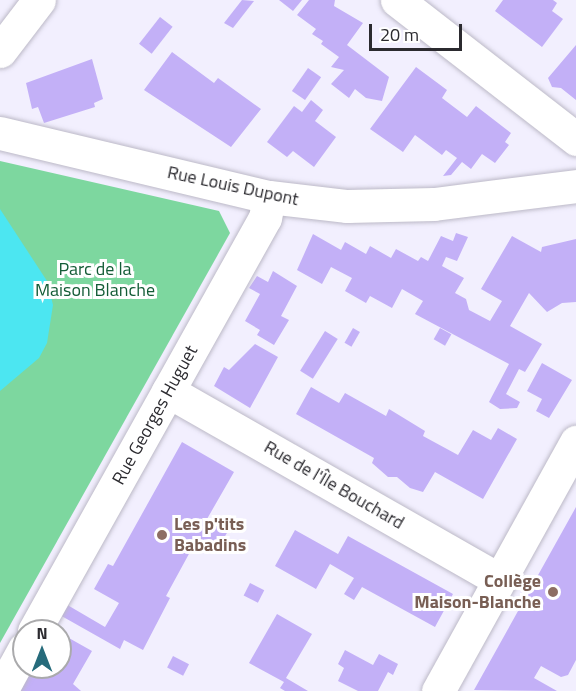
<!DOCTYPE html>
<meta charset="utf-8">
<style>
body{margin:0}
#map{position:relative;width:576px;height:691px;overflow:hidden;background:#f2effe;font-family:"Titillium Web",sans-serif}
div>[style]{position:absolute}
[style*='--x']{left:calc(var(--x)*1px);top:calc(var(--y)*1px);width:calc(var(--w)*1px);rotate:calc(var(--a)*1deg)}
.green>*{inset:0;background:#7dd79f}
.water>*{inset:0;background:#4ce6f1}
.building>*{inset:0;background:#c3b0f7;transform-origin:0 0}
.roads{filter:drop-shadow(0 0 2px #bcb9c7) drop-shadow(0 0 2px #bcb9c7)}
.minor>*{height:33px;margin:-16.5px;padding:0 16.5px;transform-origin:16.5px;border-radius:16.5px;background:#fff}
.dots>*{width:16px;height:16px;translate:-50% -50%;box-sizing:border-box;border:3px solid #fff;border-radius:50%}
span{translate:-50% -50%;white-space:nowrap;text-align:center;line-height:1.15;-webkit-text-stroke:6px #fff;paint-order:stroke}
.street-label{font-size:18px;color:#2b2a2f}
.park-label{font-size:18px;color:#135c36}
.education-label{font-size:18px;color:#785e54;font-weight:700}
.left{translate:0 -50%;text-align:left}
.right{translate:-100% -50%;text-align:right}
.north{position:absolute;left:12px;top:619px;width:60px;height:60px;box-sizing:border-box;background:#fff;border:2px solid #aaaaac;border-radius:50%;rotate:0deg;font-size:16px;font-weight:700;line-height:24px;text-align:center;color:#2b2a2f}
.north::after{content:'';display:block;margin:auto;width:21px;height:27px;background:#266b7b;clip-path:polygon(50% 0,100% 100%,50% 72%,0 100%)}
.scale{position:absolute;left:369px;top:24px;width:93px;height:27px;box-sizing:border-box;border:3px solid #2b2a2f;border-top:0;padding-left:8px;font-size:18px;line-height:21px;white-space:nowrap;color:#2b2a2f;-webkit-text-stroke:4px #fff;paint-order:stroke}
</style>
<div id="map">
<div class="green">
<i style="clip-path:polygon(0 161px,219px 211px,230px 233px,0 643px)"></i>
</div>
<div class="water">
<i style="clip-path:polygon(0 209px,47px 281px,53px 305px,47px 343px,39px 358px,0 391px)"></i>
</div>
<div class="building">
<i style="clip-path:polygon(242px 0,254px 1px,233px 28px,224px 23px)"></i>
<i style="clip-path:polygon(279px 0,302px 0,293px 11px)"></i>
<i style="clip-path:polygon(309px 0,335px 0,334px 6px,363px 23px,347px 45px,389px 77px,382px 101px,366px 98px,355px 89px,349px 98px,331px 84px,344px 70px,331px 67px,339px 57px,321px 44px,323px 41px,312px 34px,316px 29px,297px 15px)"></i>
<i style="clip-path:polygon(503px 0,553px 0,557px 3px,552px 11px,563px 19px,542px 47px,495px 11px)"></i>
<i style="left:160px;top:17px;width:16px;height:34px;rotate:38deg"></i>
<i style="clip-path:polygon(576px 45px,576px 100px,561px 88px,552px 87px,548px 78px)"></i>
<i style="clip-path:polygon(172px 52px,214px 83px,218px 78px,261px 109px,231px 147px,144px 90px)"></i>
<i style="clip-path:polygon(92px 59px,103px 99px,94px 103px,95px 107px,44px 123px,38px 107px,32px 109px,26px 83px)"></i>
<i style="clip-path:polygon(416px 67px,447px 90px,442px 98px,467px 117px,476px 106px,511px 133px,505px 142px,509px 145px,495px 163px,482px 154px,471px 169px,462px 162px,451px 175px,443px 176px,457px 158px,446px 150px,442px 155px,415px 135px,403px 152px,370px 129px)"></i>
<i style="left:308px;top:68px;width:16px;height:28px;rotate:35deg"></i>
<i style="clip-path:polygon(311px 100px,323px 110px,315px 121px,336px 137px,314px 167px,293px 151px,287px 157px,267px 142px,294px 106px,302px 112px)"></i>
<i style="clip-path:polygon(456px 233px,468px 237px,457px 261px,446px 257px,442px 266px,464px 278px,455px 293px,466px 299px,469px 310px,490px 321px,502px 301px,481px 289px,512px 236px,541px 252px,542px 247px,576px 239px,576px 302px,562px 303px,547px 312px,529px 293px,510px 326px,542px 344px,525px 372px,519px 369px,506px 394px,520px 402px,517px 408px,500px 409px,489px 402px,509px 364px,415px 314px,423px 301px,402px 289px,392px 308px,370px 296px,366px 303px,345px 291px,352px 278px,331px 267px,322px 284px,297px 270px,313px 234px,341px 250px,345px 242px,366px 254px,370px 246px,391px 258px,396px 249px,418px 261px,421px 257px,428px 261px,441px 236px,453px 241px)"></i>
<i style="clip-path:polygon(273px 271px,297px 286px,281px 316px,289px 320px,274px 345px,257px 335px,260px 330px,245px 321px,260px 294px,249px 288px,257px 276px,268px 282px)"></i>
<i style="left:353px;top:328px;width:8px;height:17px;rotate:30deg"></i>
<i style="left:440px;top:328px;width:13px;height:13px;rotate:29deg"></i>
<i style="left:325px;top:331px;width:15px;height:47px;rotate:32deg"></i>
<i style="clip-path:polygon(255px 344px,278px 357px,250px 408px,214px 386px,224px 367px,229px 370px)"></i>
<i style="clip-path:polygon(542px 363px,572px 380px,549px 418px,536px 411px,542px 399px,527px 391px)"></i>
<i style="clip-path:polygon(311px 387px,339px 403px,345px 393px,386px 416px,389px 409px,425px 431px,423px 436px,458px 455px,473px 430px,491px 440px,498px 428px,517px 439px,483px 499px,435px 472px,423px 492px,410px 488px,397px 477px,388px 477px,372px 463px,374px 458px,296px 414px)"></i>
<i style="clip-path:polygon(182px 442px,234px 472px,207px 519px,228px 531px,216px 552px,196px 541px,166px 596px,170px 598px,143px 650px,124px 640px,120px 649px,58px 614px,64px 603px,105px 627px,119px 603px,94px 589px,108px 564px,113px 566px)"></i>
<i style="clip-path:polygon(576px 507px,576px 660px,568px 675px,561px 677px,541px 666px,534px 678px,557px 691px,474px 690px)"></i>
<i style="clip-path:polygon(295px 530px,338px 554px,348px 536px,453px 594px,435px 627px,362px 587px,354px 600px,344px 594px,354px 578px,330px 564px,316px 589px,275px 566px)"></i>
<i style="left:250px;top:583px;width:16px;height:14px;rotate:27deg"></i>
<i style="clip-path:polygon(277px 614px,312px 634px,286px 678px,308px 691px,285px 691px,280px 688px,284px 682px,249px 663px)"></i>
<i style="clip-path:polygon(60px 633px,92px 651px,73px 684px,81px 691px,19px 691px,29px 667px,60px 667px)"></i>
<i style="clip-path:polygon(345px 650px,373px 665px,379px 654px,398px 664px,393px 675px,388px 672px,378px 691px,358px 691px,338px 681px,344px 668px,338px 664px)"></i>
<i style="left:173px;top:656px;width:18px;height:13px;rotate:27deg"></i>
</div>
<div class="roads">
<div class="minor">
<i style="--x:397;--y:0;--w:227;--a:37.8"></i>
<i style="--x:0;--y:51;--w:64;--a:-52.6"></i>
<i style="--x:0;--y:133;--w:277;--a:13.4"></i>
<i style="--x:269;--y:197;--w:79;--a:6.6"></i>
<i style="--x:347;--y:206;--w:87;--a:-1.3"></i>
<i style="--x:434;--y:204;--w:143;--a:-7.2"></i>
<i style="--x:168;--y:391;--w:381;--a:29.7"></i>
<i style="--x:34;--y:631;--w:473;--a:-60.8"></i>
<i style="--x:265;--y:218;--w:21;--a:-79"></i>
<i style="--x:1;--y:691;--w:48;--a:-61.3"></i>
<i style="--x:438;--y:691;--w:285;--a:-61"></i>
</div>
</div>
<div class="dots">
<i style="left:162px;top:535px;background:#8d6e63"></i>
<i style="left:553px;top:592px;background:#8d6e63"></i>
</div>
<div class="street-label">
<span style="left:233px;top:186px;rotate:12deg">Rue Louis Dupont</span>
<span style="left:155px;top:415px;rotate:-61deg">Rue Georges Huguet</span>
<span style="left:334px;top:485px;rotate:30deg">Rue de l'Île Bouchard</span>
</div>
<div class="park-label">
<span style="left:95px;top:280px">Parc de la<br>Maison Blanche</span>
</div>
<div class="education-label">
<span class="left" style="left:174px;top:535px">Les p'tits<br>Babadins</span>
<span class="right" style="left:541px;top:592px">Collège<br>Maison-Blanche</span>
</div>
<div class="north">N</div>
<div class="scale">20 m</div>
</div>
